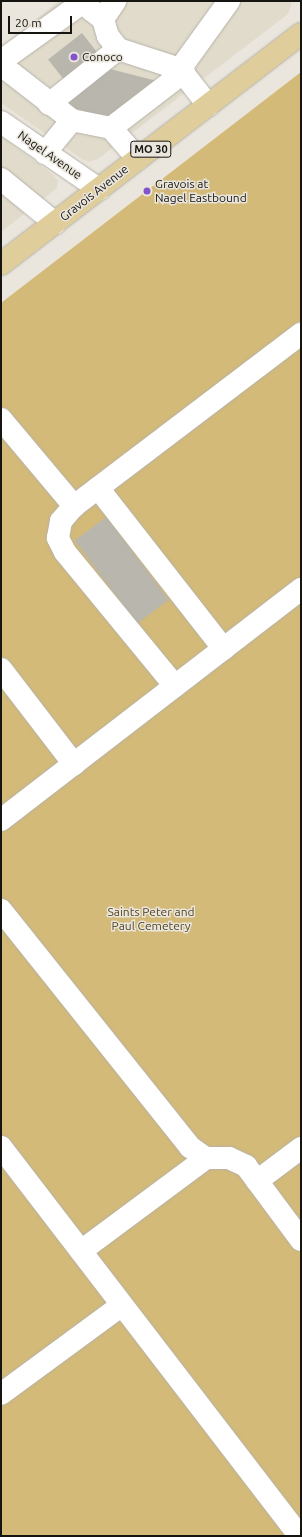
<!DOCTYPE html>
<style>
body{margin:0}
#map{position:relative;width:302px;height:1537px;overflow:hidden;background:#eae6dd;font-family:Ubuntu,sans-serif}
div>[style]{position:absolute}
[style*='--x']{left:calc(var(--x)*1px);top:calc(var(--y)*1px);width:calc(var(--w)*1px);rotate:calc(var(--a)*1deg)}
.built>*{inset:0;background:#e1dbcb}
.green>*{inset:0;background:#d4ba78}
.building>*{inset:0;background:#b9b6ad;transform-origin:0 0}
.roads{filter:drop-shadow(0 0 1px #b5b2a9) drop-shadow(0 0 1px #b5b2a9)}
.minor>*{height:22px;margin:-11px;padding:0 11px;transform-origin:11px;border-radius:11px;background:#fff}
.major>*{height:22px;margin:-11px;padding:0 11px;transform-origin:11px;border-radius:11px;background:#dfcd9b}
.dots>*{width:11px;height:11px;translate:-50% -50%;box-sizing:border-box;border:2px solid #eae6dd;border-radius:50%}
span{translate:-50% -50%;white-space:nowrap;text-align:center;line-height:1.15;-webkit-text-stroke:3px #eae6dd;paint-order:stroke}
.shield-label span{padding:1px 3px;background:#eae6dd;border:1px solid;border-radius:3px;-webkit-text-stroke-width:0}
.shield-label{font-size:11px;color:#151411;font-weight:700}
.poi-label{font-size:12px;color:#151411}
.left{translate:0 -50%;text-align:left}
.street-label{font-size:12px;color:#151411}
.park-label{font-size:12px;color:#534521}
.frame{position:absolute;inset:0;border:2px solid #151411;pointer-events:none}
.scale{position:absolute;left:8px;top:16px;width:64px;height:18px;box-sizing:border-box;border:2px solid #151411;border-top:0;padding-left:5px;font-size:12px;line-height:14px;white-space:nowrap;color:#151411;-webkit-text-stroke:3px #eae6dd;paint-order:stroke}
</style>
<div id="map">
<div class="built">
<i style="clip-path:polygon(59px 1px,65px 1px,107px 29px,126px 1px,291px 1px,291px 5px,288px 14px,98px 159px,89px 162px,82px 159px,1px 103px,1px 47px)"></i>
<i style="clip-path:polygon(1px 136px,52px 174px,58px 180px,57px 188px,1px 232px)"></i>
</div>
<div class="green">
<i style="clip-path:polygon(301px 72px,301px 1536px,1px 1536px,1px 303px)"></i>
</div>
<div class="building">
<i style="left:82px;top:33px;width:29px;height:43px;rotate:52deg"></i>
<i style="clip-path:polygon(106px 68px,165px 83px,119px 120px,61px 105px)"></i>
<i style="left:106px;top:517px;width:104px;height:39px;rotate:53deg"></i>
</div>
<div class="roads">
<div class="minor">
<i style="--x:91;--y:10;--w:15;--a:37"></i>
<i style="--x:103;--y:19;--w:22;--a:-56"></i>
<i style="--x:103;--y:19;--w:18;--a:74"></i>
<i style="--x:108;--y:36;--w:16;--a:52"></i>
<i style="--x:118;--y:49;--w:65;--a:17.9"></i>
<i style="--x:180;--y:69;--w:46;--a:52.1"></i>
<i style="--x:1;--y:61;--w:100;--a:-35.6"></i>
<i style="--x:1;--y:65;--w:90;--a:37.8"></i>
<i style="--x:72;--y:120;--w:43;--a:129.3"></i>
<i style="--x:180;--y:69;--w:84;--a:-54.2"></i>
<i style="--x:49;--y:104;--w:88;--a:-38.6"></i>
<i style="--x:71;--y:120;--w:41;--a:11.3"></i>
<i style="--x:111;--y:128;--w:92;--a:-37.5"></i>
<i style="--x:1;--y:122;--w:119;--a:34.4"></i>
<i style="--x:111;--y:128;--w:41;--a:48.9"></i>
<i style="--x:1;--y:179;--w:70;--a:39.2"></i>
<i style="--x:1;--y:419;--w:114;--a:50"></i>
<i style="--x:98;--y:488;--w:204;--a:52"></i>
<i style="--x:1;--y:669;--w:120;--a:52.5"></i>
<i style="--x:175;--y:686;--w:173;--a:-129.4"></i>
<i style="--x:65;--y:552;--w:16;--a:-117"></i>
<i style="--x:58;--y:538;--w:17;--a:-80"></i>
<i style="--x:61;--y:521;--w:20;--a:-49"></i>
<i style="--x:74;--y:506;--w:285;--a:-37.2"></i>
<i style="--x:1;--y:820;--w:379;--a:-37.6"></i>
<i style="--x:1;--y:910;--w:303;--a:51.4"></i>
<i style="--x:190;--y:1147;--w:19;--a:35"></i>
<i style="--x:206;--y:1158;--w:23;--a:0"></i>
<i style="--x:229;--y:1158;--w:19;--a:25"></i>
<i style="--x:246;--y:1166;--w:92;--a:53.4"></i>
<i style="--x:1;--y:1147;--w:491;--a:52.5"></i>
<i style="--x:257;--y:1181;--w:55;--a:-36.9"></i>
<i style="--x:81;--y:1251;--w:156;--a:-36.6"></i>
<i style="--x:1;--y:1394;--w:150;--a:-36.3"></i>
</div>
<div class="major">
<i style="--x:1;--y:264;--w:378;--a:-37.5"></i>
</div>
</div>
<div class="dots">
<i style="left:74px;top:57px;background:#8452cb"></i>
<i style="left:147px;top:191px;background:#8452cb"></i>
</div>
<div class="shield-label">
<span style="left:151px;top:149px">MO 30</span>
</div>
<div class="poi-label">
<span class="left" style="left:82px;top:57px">Conoco</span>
<span class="left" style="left:155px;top:191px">Gravois at<br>Nagel Eastbound</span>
</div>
<div class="street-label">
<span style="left:50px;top:155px;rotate:35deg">Nagel Avenue</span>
<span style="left:94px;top:193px;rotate:-38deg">Gravois Avenue</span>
</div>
<div class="park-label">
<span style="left:151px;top:919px">Saints Peter and<br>Paul Cemetery</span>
</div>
<div class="frame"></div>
<div class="scale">20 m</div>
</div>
